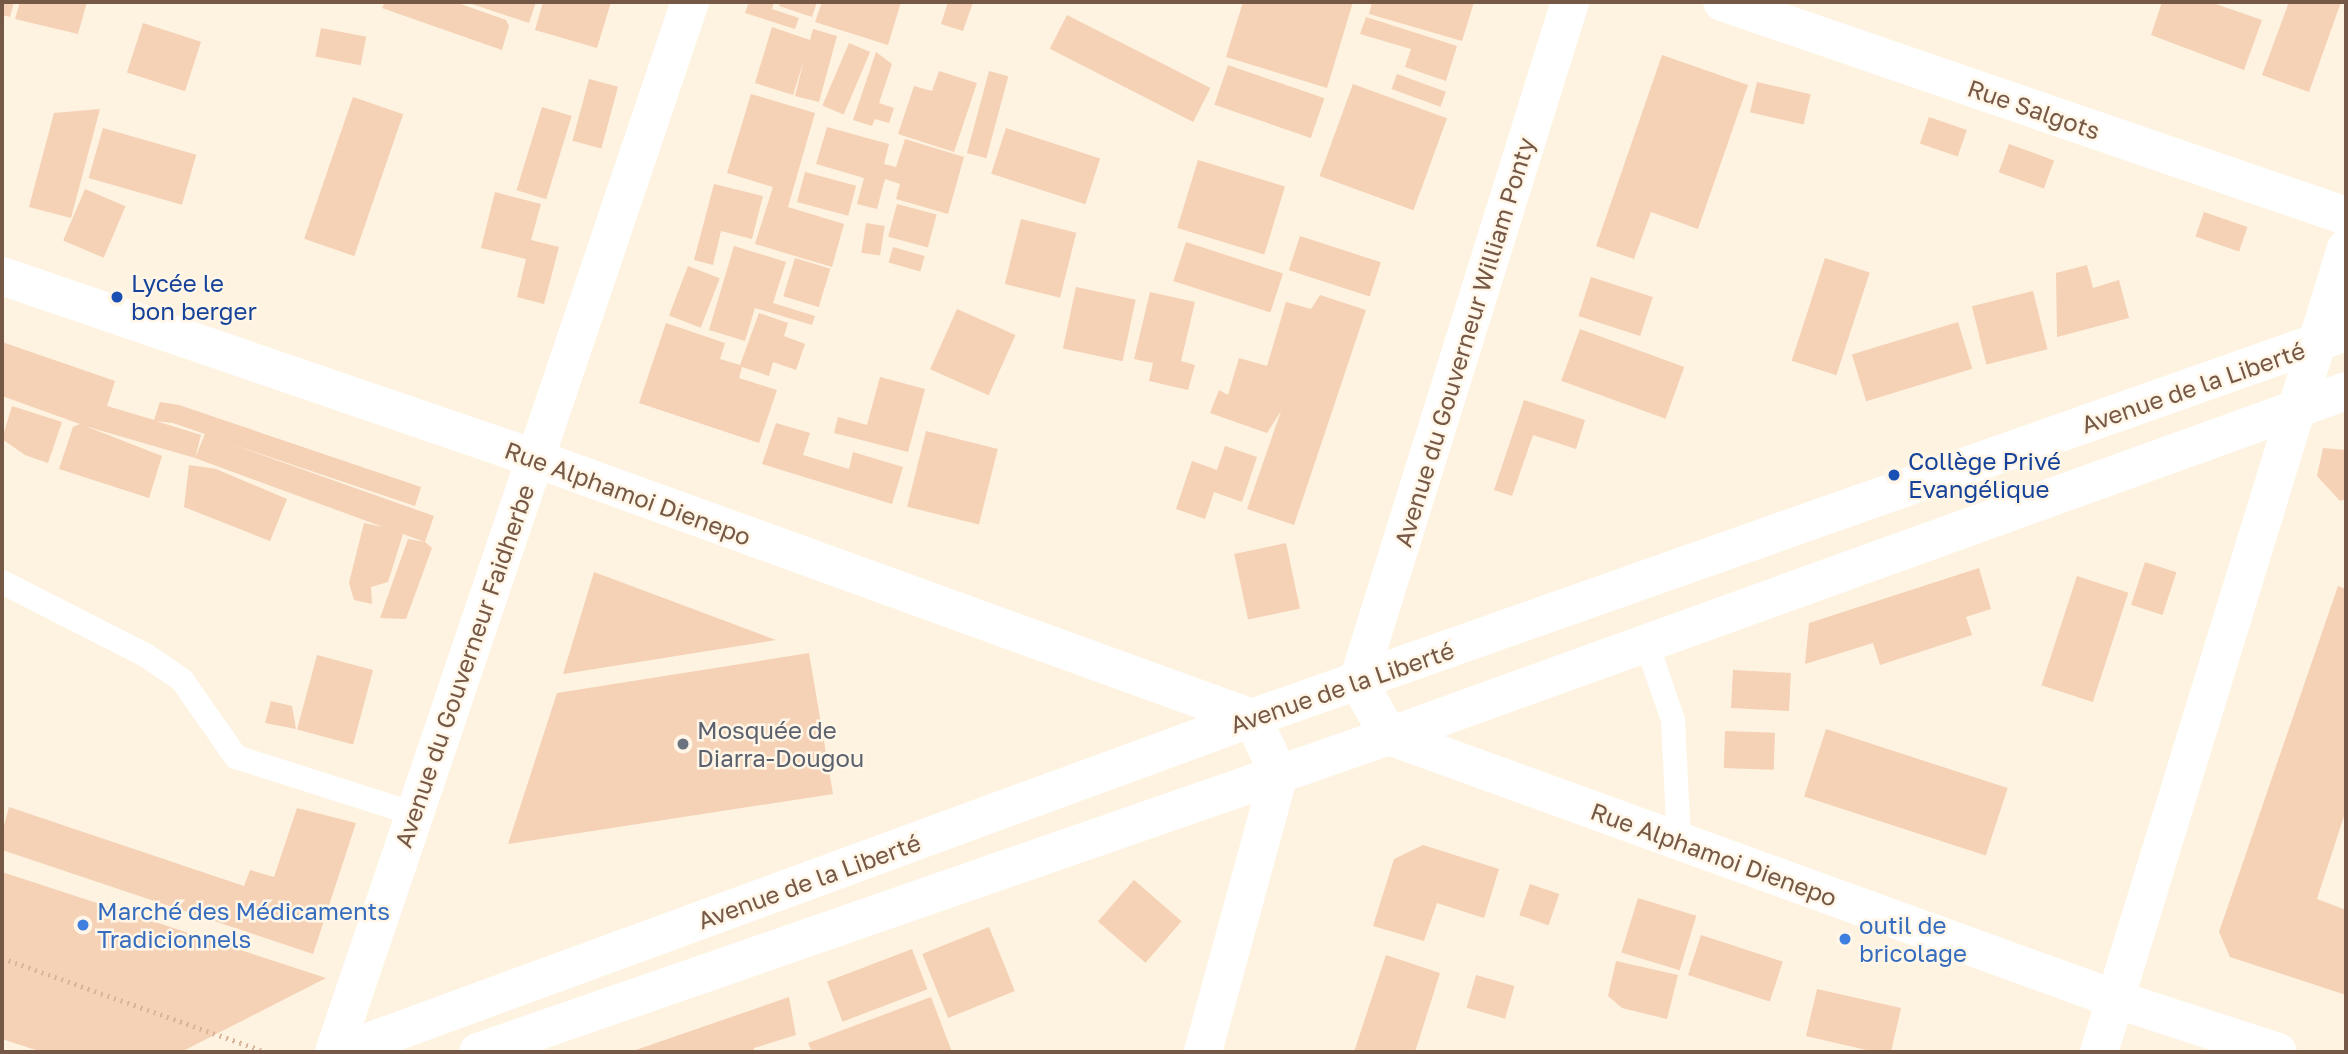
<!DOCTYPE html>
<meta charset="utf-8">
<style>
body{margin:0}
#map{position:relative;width:2348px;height:1054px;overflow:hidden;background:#fef3e0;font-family:"Golos Text",sans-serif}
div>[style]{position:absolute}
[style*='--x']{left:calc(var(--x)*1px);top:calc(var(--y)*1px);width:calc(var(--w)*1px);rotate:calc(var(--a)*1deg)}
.building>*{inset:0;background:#f5d1b6;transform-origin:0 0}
.path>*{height:4.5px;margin-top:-2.25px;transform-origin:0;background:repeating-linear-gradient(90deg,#d9b499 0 2px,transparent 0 7px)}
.lane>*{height:24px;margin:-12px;padding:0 12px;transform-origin:12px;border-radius:12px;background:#fff}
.street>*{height:38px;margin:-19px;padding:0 19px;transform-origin:19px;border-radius:19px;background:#fff}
.secondary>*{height:38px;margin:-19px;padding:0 19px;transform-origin:19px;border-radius:19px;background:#fff}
.dots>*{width:19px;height:19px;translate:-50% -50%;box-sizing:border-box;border:4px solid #fff6e7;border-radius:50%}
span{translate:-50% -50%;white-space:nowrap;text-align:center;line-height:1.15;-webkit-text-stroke:5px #fff6e7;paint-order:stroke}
.street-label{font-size:24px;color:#765846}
.transit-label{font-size:24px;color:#164399}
.left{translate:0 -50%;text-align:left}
.worship-label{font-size:24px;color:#5b616d}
.shop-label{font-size:24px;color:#366cbe}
.frame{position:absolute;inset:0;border:4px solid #765846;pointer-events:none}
</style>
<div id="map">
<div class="building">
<i style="clip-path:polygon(2px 2px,14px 2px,10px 17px,2px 15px)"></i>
<i style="clip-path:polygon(20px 2px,87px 2px,78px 34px,15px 19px)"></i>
<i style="clip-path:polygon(385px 2px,455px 2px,506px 20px,509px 26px,502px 50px,382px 8px)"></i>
<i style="clip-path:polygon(466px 2px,536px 2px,529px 23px)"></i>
<i style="clip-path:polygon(543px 2px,611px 2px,597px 48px,535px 30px)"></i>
<i style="clip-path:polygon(749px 2px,774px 2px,772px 9px,799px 18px,795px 29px,745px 13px)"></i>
<i style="clip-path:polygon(780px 2px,817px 2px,812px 17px,779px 6px)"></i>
<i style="clip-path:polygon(822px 2px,901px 2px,888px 45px,815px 22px)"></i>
<i style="clip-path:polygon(948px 2px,973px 2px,963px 31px,941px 24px)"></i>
<i style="clip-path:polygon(1243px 2px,1353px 2px,1327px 88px,1226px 57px)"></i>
<i style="clip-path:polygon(1372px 2px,1474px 2px,1462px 41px,1369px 14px)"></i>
<i style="clip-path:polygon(2162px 2px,2210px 2px,2262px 20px,2244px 70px,2151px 35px)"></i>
<i style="clip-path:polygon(2289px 2px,2341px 2px,2309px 92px,2262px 75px)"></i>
<i style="left:1067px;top:15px;width:161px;height:38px;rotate:27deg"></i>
<i style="clip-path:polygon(1366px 17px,1457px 46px,1446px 81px,1405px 67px,1411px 49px,1360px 34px)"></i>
<i style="left:143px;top:23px;width:61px;height:52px;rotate:18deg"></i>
<i style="clip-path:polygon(772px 27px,810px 40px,813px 29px,837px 36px,819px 102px,795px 96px,804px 60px,793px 95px,755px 83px)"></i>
<i style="left:321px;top:28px;width:46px;height:29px;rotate:11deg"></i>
<i style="left:849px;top:43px;width:23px;height:68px;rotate:23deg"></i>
<i style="clip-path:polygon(876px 52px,892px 64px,879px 103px,894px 108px,889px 123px,875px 119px,872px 126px,853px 120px)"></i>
<i style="clip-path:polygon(1662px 55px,1748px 85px,1698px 229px,1651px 212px,1634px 259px,1596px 246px)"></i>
<i style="left:1228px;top:65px;width:102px;height:42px;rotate:19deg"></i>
<i style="clip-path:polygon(939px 71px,977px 83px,954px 152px,898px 134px,914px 86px,932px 91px)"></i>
<i style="left:989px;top:71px;width:20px;height:85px;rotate:15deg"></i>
<i style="left:1397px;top:74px;width:52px;height:16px;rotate:20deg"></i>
<i style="left:589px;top:79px;width:30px;height:64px;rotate:15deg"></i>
<i style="left:1757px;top:82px;width:55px;height:31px;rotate:13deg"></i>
<i style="left:1353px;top:84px;width:100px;height:98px;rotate:20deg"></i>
<i style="clip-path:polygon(751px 94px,815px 113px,788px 207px,844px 224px,832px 267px,755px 244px,773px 187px,727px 173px)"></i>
<i style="left:353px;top:97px;width:53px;height:150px;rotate:19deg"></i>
<i style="left:542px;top:107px;width:31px;height:87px;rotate:17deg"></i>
<i style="clip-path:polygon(100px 109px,71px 218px,29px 207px,54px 113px)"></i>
<i style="left:1929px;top:117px;width:40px;height:28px;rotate:19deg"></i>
<i style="clip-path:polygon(827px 127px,889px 144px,884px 164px,896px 167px,905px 139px,964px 157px,948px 214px,896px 199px,900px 184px,885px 179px,877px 209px,857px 204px,864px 178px,816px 164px)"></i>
<i style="left:103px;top:128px;width:97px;height:52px;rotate:16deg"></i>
<i style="left:1006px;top:128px;width:99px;height:48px;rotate:18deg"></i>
<i style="left:2009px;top:144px;width:48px;height:30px;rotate:20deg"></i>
<i style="left:1198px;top:160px;width:91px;height:71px;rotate:17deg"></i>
<i style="left:805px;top:172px;width:53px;height:31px;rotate:15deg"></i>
<i style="clip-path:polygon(714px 184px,763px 196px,752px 239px,721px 231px,713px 265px,694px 260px)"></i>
<i style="left:85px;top:189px;width:44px;height:56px;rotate:23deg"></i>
<i style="clip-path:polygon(495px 192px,541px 204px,531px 240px,559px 247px,544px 304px,517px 297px,526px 259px,481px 248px)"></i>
<i style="left:897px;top:204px;width:41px;height:34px;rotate:15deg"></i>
<i style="left:2204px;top:212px;width:46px;height:26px;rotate:19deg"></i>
<i style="left:1021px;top:219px;width:57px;height:67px;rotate:14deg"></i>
<i style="left:866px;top:223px;width:19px;height:30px;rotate:9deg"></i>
<i style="left:1300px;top:236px;width:85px;height:36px;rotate:18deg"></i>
<i style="left:1186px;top:242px;width:102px;height:41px;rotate:18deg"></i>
<i style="clip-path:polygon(734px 246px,786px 262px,773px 303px,815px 316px,812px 325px,755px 308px,745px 341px,709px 330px)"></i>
<i style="left:893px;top:247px;width:33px;height:16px;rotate:16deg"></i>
<i style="left:795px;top:258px;width:37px;height:40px;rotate:17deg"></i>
<i style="left:1825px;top:258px;width:47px;height:108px;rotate:18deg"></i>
<i style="clip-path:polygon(2087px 265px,2093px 288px,2119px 280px,2129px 318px,2057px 337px,2056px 273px)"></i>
<i style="left:688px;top:266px;width:34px;height:53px;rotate:21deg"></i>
<i style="left:1591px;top:277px;width:65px;height:41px;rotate:18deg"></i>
<i style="left:1076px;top:287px;width:61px;height:63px;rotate:12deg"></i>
<i style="left:2033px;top:291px;width:60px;height:63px;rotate:76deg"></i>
<i style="clip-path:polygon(1150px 292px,1195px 302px,1181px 361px,1195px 365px,1188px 390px,1149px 381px,1153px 363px,1134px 359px)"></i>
<i style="clip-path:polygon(1320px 295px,1366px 310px,1294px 525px,1247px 509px,1281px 411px,1267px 433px,1210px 413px,1219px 390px,1228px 395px,1239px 358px,1267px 366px,1286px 302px,1311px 309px)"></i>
<i style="left:957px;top:309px;width:64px;height:66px;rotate:24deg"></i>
<i style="clip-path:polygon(759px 313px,788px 323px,784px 336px,805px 344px,796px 370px,773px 362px,769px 376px,742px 367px,739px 378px,777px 390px,759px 443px,639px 403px,666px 323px,725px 343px,720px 359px,740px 365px)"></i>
<i style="left:1958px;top:322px;width:49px;height:111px;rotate:73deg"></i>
<i style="left:1580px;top:329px;width:111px;height:55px;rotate:20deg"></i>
<i style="clip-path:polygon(evenodd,2px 342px,115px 381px,107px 406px,154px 420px,160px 402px,179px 405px,421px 487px,415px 506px,228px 443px,434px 516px,425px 542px,432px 548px,406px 619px,380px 618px,408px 539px,425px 542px,403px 534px,388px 582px,371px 587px,372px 604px,354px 600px,349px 583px,364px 523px,383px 527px,195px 458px,85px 426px,162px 456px,149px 498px,59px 469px,73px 427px,80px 424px,2px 396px,2px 342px,156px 421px,173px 423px,205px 434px,195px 458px,201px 435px,156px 421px)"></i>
<i style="clip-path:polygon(880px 377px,925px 389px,908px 452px,834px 433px,838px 417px,867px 425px)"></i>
<i style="clip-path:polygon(1524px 400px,1585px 420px,1576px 449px,1533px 435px,1512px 496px,1494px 490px)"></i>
<i style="clip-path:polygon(12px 406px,62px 422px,48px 463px,25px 455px,2px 439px)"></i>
<i style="clip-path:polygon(776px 423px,810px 433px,803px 455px,849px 469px,853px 452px,903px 467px,892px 504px,762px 464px)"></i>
<i style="left:926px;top:431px;width:74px;height:78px;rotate:14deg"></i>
<i style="clip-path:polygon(1225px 446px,1257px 457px,1242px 502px,1214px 492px,1205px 519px,1176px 509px,1192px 461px,1217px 470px)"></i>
<i style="clip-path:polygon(2323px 448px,2346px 450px,2346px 499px,2340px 501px,2317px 476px)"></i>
<i style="clip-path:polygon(189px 465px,216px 469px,287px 499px,270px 541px,184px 507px)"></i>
<i style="left:1286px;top:543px;width:67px;height:53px;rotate:78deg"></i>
<i style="left:2145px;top:562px;width:33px;height:45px;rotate:18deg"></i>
<i style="clip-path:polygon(1979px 568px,1991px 609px,1966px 617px,1972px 635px,1880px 665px,1873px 643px,1805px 664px,1809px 623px)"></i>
<i style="clip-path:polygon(594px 572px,776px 640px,563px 674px)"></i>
<i style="left:2077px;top:576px;width:54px;height:115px;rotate:18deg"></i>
<i style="clip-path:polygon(2338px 586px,2346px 589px,2346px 810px,2317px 899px,2346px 910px,2346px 995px,2230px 957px,2219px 932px)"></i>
<i style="clip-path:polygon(809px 653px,833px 794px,508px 844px,557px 693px)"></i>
<i style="left:317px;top:655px;width:58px;height:77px;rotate:15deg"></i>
<i style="left:1733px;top:670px;width:58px;height:38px;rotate:3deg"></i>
<i style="clip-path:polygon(271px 701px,292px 706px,296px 729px,265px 723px)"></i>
<i style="left:1826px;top:729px;width:191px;height:71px;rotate:18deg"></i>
<i style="left:1725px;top:731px;width:50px;height:37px;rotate:2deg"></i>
<i style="clip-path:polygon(9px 807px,244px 886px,250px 870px,274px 877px,297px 808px,356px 823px,313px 954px,2px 850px,2px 833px)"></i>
<i style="clip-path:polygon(1423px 845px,1499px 869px,1484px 918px,1437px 903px,1424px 941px,1373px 926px,1394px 859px)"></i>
<i style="clip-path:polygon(2px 872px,326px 978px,181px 1052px,42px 1052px,2px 1039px)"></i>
<i style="left:1134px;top:880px;width:63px;height:55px;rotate:41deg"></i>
<i style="left:1530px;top:884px;width:31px;height:33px;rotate:19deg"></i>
<i style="left:1638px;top:898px;width:61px;height:57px;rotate:17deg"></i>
<i style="left:989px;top:927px;width:69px;height:72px;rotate:68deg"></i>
<i style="left:1701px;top:935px;width:86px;height:42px;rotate:18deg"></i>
<i style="left:912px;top:949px;width:43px;height:91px;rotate:69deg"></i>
<i style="clip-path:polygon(1386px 955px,1440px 973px,1415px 1052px,1354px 1052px)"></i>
<i style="clip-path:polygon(1616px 961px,1678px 975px,1667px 1019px,1622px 1008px,1608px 996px)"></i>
<i style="left:1476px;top:975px;width:40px;height:34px;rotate:16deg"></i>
<i style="clip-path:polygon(1817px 989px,1901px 1008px,1891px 1052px,1875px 1052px,1806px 1036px)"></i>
<i style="clip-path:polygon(789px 997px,796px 1035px,754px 1048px,754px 1052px,630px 1052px)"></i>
<i style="clip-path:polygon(931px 997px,952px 1052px,812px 1052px,808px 1043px)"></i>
</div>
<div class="path">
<i style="--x:2;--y:958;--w:280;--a:19.6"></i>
</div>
<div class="lane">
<i style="--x:2;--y:582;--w:163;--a:27"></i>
<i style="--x:147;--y:656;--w:42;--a:34.4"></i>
<i style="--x:182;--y:680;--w:94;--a:55"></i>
<i style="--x:236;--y:757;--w:188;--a:17.7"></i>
<i style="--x:1646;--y:642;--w:83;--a:70.9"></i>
<i style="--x:1673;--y:720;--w:122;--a:87.2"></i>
</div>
<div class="street">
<i style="--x:1570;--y:2;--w:711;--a:107.34"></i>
<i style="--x:1358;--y:681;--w:63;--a:60.6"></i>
<i style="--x:1389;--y:736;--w:775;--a:19.91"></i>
<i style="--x:2118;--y:1000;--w:168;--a:18"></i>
<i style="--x:1722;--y:2;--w:660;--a:18.93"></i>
<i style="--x:2;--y:276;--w:562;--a:18.89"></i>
<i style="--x:534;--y:458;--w:764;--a:19.91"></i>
<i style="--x:1252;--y:718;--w:62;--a:64.3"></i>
<i style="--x:1279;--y:774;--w:288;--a:105.3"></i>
<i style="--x:334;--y:1052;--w:1109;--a:-71.27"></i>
<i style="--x:2099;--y:1052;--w:841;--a:-72.92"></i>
</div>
<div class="secondary">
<i style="--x:341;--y:1052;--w:970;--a:-20.13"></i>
<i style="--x:1252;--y:718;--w:1160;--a:-19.43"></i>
<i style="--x:478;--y:1052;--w:964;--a:-19.13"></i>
<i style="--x:1389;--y:736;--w:1017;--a:-19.82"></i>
</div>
<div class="dots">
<i style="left:117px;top:297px;background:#1a4fb4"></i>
<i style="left:1894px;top:475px;background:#1a4fb4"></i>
<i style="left:683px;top:744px;background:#6b7280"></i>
<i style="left:83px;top:925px;background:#3f7fe0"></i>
<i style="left:1845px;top:939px;background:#3f7fe0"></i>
</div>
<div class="street-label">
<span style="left:2034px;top:109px;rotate:19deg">Rue Salgots</span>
<span style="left:1464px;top:342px;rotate:-73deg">Avenue du Gouverneur William Ponty</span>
<span style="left:2193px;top:387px;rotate:-19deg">Avenue de la Liberté</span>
<span style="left:628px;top:493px;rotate:20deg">Rue Alphamoi Dienepo</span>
<span style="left:464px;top:666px;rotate:-71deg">Avenue du Gouverneur Faidherbe</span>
<span style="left:1342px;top:687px;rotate:-19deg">Avenue de la Liberté</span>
<span style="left:1714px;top:854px;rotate:20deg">Rue Alphamoi Dienepo</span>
<span style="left:809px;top:881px;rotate:-20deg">Avenue de la Liberté</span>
</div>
<div class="transit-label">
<span class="left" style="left:131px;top:297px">Lycée le<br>bon berger</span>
<span class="left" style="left:1908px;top:475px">Collège Privé<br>Evangélique</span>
</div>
<div class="worship-label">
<span class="left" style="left:697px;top:744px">Mosquée de<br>Diarra-Dougou</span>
</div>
<div class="shop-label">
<span class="left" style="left:97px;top:925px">Marché des Médicaments<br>Tradicionnels</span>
<span class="left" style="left:1859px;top:939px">outil de<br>bricolage</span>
</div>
<div class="frame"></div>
</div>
